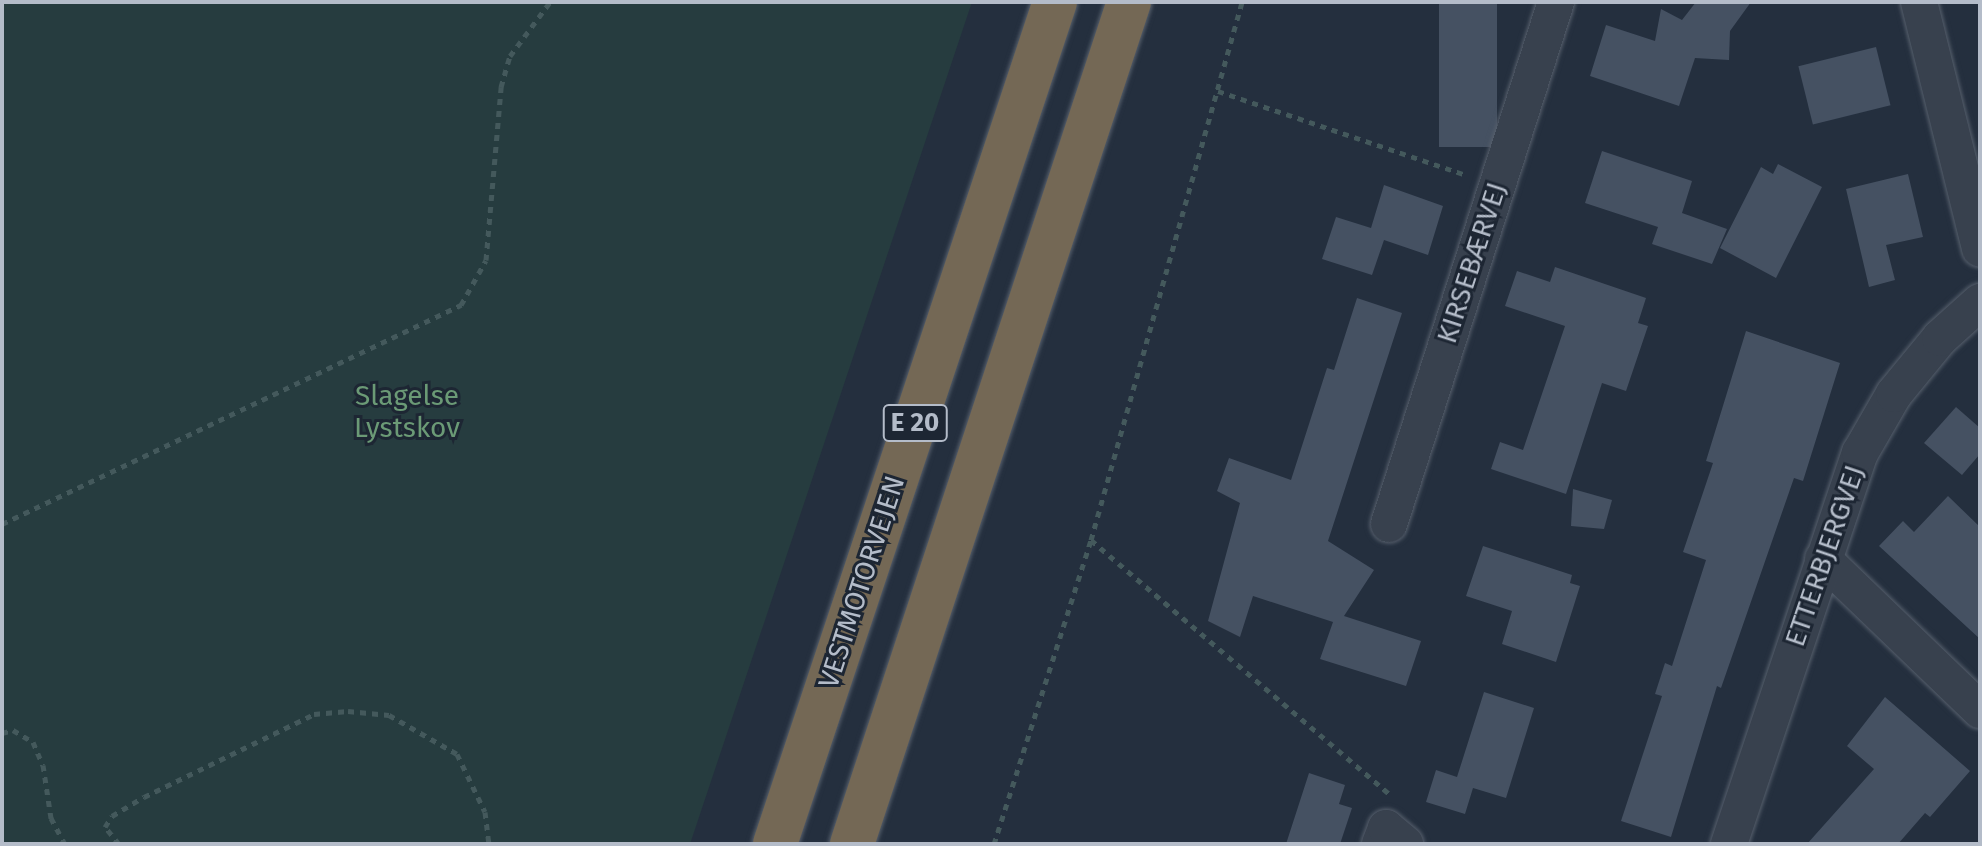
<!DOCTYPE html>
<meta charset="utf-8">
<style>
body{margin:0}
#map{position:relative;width:1982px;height:846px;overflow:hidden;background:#242f3e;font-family:"Fira Sans",sans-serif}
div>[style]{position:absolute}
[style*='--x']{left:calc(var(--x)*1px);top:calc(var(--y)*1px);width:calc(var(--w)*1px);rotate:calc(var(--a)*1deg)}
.green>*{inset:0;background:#263c3f}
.building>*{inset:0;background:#455162;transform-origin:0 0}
.path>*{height:5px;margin-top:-2.5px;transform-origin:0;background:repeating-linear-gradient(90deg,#44595c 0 6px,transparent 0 12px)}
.roads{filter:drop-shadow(0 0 2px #565f6c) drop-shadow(0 0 2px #565f6c)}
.minor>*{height:36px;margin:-18px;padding:0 18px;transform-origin:18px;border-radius:18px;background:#38414e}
.highway>*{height:44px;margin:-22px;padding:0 22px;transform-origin:22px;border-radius:22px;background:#746855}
span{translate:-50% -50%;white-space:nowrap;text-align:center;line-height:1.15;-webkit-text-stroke:6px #1d2633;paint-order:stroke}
.shield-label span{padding:2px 6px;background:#1d2633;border:2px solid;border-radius:6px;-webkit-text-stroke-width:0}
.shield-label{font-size:26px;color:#b4bcc9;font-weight:700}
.street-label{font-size:28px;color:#b4bcc9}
.park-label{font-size:28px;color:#6b9a76}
.frame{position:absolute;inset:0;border:4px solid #b4bcc9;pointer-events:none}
</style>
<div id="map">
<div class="green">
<i style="clip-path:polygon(2px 2px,972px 2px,690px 844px,2px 844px)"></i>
</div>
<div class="building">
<i style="left:1439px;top:2px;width:58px;height:145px"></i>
<i style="clip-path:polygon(1696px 2px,1751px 2px,1730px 31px,1729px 60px,1695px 58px,1679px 106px,1590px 76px,1606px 25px,1655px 41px,1661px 9px,1682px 20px)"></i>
<i style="left:1876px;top:47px;width:60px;height:80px;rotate:76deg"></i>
<i style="clip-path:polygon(1602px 151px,1692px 181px,1682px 213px,1727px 229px,1712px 264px,1652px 244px,1658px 227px,1585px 203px)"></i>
<i style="clip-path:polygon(1778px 164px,1822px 187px,1776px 278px,1720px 248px,1761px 167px,1773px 174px)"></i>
<i style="clip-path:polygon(1908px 174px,1923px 237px,1886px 245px,1895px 280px,1869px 287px,1846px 189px)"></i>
<i style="clip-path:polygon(1384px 185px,1443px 206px,1428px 255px,1384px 240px,1372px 275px,1322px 259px,1336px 217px,1371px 228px)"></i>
<i style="clip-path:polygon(1555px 267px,1646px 298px,1638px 323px,1648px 326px,1626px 391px,1602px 383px,1566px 494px,1491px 469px,1500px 442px,1523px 450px,1565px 326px,1505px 306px,1517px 271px,1550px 282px)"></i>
<i style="clip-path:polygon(1357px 298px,1402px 313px,1328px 541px,1374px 570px,1344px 616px,1421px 641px,1406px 686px,1320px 659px,1333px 622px,1253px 596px,1240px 637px,1208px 621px,1240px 503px,1217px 491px,1229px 458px,1291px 480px,1327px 368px,1334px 370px)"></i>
<i style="clip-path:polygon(1746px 331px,1840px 363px,1803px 481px,1794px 478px,1721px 688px,1717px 686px,1671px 837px,1621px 821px,1662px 696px,1655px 694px,1665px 663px,1672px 666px,1706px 560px,1683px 552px,1713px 463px,1706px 461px)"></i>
<i style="clip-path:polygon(1956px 407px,1980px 428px,1980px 454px,1962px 475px,1924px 443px)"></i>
<i style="clip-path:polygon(1573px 489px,1612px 500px,1604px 529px,1571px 526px)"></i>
<i style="clip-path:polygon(1948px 496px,1980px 527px,1980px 639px,1879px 546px,1903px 521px,1914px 532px)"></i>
<i style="clip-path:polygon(1483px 546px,1572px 575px,1570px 583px,1580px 586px,1556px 662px,1502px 644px,1512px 611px,1466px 596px)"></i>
<i style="clip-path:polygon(1484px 692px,1534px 708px,1506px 798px,1473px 788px,1465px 814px,1426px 802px,1436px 770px,1457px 777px)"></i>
<i style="clip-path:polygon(1885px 697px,1970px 771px,1930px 817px,1925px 813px,1898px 844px,1807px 844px,1874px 769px,1847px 746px)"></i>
<i style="clip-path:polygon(1309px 773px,1345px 785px,1339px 804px,1352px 808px,1340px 844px,1286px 844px)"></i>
</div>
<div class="path">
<i style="--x:1218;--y:91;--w:262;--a:18.7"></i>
<i style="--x:2;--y:524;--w:509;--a:-25.51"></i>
<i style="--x:461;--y:305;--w:51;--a:-60.9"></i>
<i style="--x:486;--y:260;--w:174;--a:-85"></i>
<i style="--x:501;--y:87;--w:32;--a:-74"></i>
<i style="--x:510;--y:56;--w:67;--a:-53.5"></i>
<i style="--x:1091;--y:540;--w:392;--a:40.4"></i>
<i style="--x:2;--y:733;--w:11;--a:-15"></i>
<i style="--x:13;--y:730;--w:23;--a:31"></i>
<i style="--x:33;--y:742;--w:25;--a:67"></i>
<i style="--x:43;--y:765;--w:54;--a:81.4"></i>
<i style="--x:51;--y:818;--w:30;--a:62"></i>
<i style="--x:119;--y:844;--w:22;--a:-129"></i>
<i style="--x:105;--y:827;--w:13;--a:-58"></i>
<i style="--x:112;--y:816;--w:37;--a:-31"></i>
<i style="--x:144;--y:797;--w:189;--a:-26"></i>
<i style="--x:314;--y:714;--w:34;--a:-5"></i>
<i style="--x:348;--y:711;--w:41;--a:5.6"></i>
<i style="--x:389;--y:715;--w:78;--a:29.8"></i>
<i style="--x:457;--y:754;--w:64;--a:64.2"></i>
<i style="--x:485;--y:812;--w:32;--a:83"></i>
<i style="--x:994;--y:844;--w:319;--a:-72.3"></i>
<i style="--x:1091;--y:540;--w:559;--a:-74.32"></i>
</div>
<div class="roads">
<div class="minor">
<i style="--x:1919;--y:2;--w:254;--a:76.1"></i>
<i style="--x:1389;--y:524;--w:548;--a:-72.26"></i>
<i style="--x:1823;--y:559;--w:218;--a:43.9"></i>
<i style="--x:1380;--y:844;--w:17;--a:-69"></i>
<i style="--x:1386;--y:828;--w:25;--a:40"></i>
<i style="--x:1729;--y:844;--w:412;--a:-71.5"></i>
<i style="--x:1860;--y:453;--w:68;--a:-60"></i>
<i style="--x:1894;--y:394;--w:72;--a:-50.6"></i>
<i style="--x:1940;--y:338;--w:54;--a:-42"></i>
</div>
<div class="highway">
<i style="--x:775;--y:844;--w:887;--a:-71.61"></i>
<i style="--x:852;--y:844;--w:886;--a:-71.79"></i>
</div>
</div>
<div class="shield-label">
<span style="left:915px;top:423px">E 20</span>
</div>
<div class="street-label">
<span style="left:1472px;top:263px;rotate:-72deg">KIRSEBÆRVEJ</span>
<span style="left:1825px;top:556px;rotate:-71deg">ETTERBJERGVEJ</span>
<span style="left:862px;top:582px;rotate:-72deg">VESTMOTORVEJEN</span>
</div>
<div class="park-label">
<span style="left:407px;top:412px">Slagelse<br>Lystskov</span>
</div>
<div class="frame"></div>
</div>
